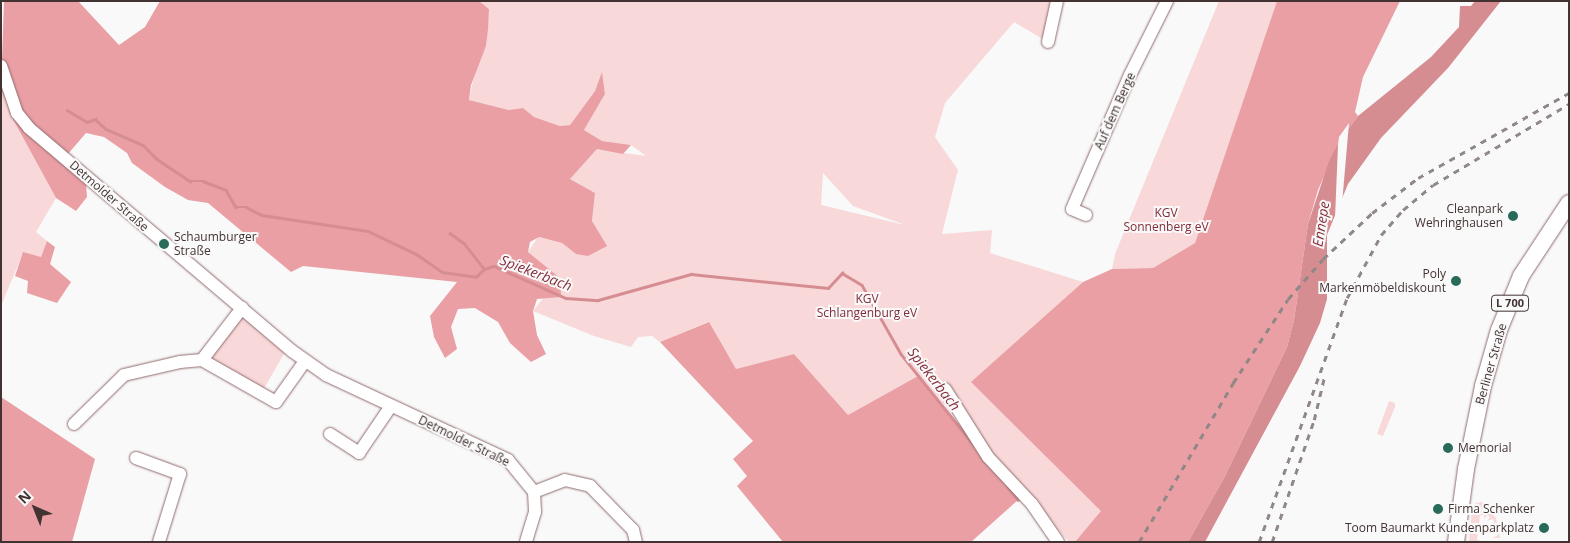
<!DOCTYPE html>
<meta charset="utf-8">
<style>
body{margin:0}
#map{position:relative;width:1570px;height:543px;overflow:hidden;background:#f9f9f9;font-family:"Open Sans",sans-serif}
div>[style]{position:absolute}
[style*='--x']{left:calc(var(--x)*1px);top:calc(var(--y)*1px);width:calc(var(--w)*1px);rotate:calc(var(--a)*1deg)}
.green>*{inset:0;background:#f8d8d9}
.forest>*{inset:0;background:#e99fa4}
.water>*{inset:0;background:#d68d92}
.pier>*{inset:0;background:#f9f9f9}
.stream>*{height:2.5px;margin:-1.25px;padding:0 1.25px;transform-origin:1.25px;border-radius:1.25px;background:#d68d92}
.roads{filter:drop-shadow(0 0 1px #906a6c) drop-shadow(0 0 1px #906a6c)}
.minor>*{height:12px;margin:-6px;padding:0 6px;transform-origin:6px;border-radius:6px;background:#fff}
.major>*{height:16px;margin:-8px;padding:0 8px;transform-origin:8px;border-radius:8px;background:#fff}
.rail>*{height:2.5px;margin-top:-1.25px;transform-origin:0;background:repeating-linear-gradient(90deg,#908787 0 6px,transparent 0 12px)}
.dots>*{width:14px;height:14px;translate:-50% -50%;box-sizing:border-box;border:2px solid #f9f9f9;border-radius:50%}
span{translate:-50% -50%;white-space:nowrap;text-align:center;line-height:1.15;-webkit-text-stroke:4px #f9f9f9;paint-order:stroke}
.shield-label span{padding:1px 4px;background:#f9f9f9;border:1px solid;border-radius:4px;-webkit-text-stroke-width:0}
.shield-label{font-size:11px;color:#433232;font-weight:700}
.street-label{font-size:12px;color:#433232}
.poi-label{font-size:12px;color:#433232}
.right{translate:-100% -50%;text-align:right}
.left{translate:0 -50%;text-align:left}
.park-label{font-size:12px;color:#822c38}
.water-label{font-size:14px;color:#852e3b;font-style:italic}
.frame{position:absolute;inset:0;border:2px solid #433232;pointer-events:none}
.north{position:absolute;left:10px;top:483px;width:50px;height:50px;-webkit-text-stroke:4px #f9f9f9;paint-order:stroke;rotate:316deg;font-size:14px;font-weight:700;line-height:20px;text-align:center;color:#433232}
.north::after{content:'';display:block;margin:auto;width:18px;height:22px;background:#433232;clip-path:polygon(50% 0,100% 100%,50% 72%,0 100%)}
</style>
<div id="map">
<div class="green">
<i style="clip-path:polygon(evenodd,479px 1px,1057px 1px,1048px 42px,1014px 22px,945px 103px,935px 137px,958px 170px,942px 234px,992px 230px,990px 253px,1083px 282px,972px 382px,1102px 511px,1075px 542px,1069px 542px,918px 376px,848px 415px,794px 354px,736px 369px,708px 322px,660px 342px,652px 336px,638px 337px,631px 347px,594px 336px,533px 311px,560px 278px,528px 252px,538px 237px,562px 243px,576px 254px,600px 239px,592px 221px,595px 193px,570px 179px,597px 149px,646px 156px,631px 145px,602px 141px,584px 130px,605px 94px,602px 73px,595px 91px,570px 125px,560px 126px,534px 117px,523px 108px,510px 110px,469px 100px,476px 67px,486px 46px,489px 9px,479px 1px,823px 173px,853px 206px,905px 225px,821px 205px,823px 173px)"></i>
<i style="clip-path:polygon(1219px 1px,1277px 1px,1195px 243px,1153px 268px,1112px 269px,1115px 254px)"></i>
<i style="clip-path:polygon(1px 89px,14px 121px,56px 198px,36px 232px,47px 241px,41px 257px,23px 253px,1px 306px)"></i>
<i style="clip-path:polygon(238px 313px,285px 352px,262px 392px,206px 360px)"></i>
<i style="clip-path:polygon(1389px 401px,1395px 403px,1395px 407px,1383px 436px,1377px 434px)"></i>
<i style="clip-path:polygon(1482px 502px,1496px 518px,1500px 538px,1493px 538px,1498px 535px,1493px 519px,1487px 521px,1490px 517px,1487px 515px,1484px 519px,1484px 514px,1480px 516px,1477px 540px,1485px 542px,1469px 542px,1472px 509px,1476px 503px)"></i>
</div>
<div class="forest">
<i style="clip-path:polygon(4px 1px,78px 1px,119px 45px,145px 27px,160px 1px,479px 1px,489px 9px,488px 29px,486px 46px,471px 85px,469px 100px,509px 110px,523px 108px,534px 117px,560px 126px,570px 125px,595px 91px,602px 72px,605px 94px,584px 130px,602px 141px,631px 145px,623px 154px,597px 149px,570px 179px,595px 193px,592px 221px,607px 246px,588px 256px,576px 254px,562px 243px,539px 237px,530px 242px,528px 252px,560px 278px,561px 297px,537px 299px,533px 311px,537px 335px,546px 354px,531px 362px,510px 343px,498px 322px,475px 308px,458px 309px,451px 327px,457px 349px,445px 358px,434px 337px,430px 316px,457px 282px,303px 266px,291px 272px,208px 203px,188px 200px,165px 187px,132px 163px,127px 153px,104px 137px,86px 133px,61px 162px,86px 184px,87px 197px,76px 211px,56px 198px,14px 121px,1px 89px)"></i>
<i style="clip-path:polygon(1277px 1px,1400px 1px,1363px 77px,1355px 112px,1358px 116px,1340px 140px,1318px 190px,1308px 224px,1294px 320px,1287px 347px,1225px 476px,1188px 542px,1075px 542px,1101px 511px,971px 382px,1083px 282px,1112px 269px,1153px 268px,1195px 243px)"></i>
<i style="clip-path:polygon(47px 241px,55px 247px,50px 264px,71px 282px,57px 303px,27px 293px,28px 281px,15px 276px,23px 252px,41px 257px)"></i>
<i style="clip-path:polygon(709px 322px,736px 369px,794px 354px,848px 415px,918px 376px,1018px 500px,971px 542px,783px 542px,737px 486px,747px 476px,733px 459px,753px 441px,660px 342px)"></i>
<i style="clip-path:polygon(1px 397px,95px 459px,72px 542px,1px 542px)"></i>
</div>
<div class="water">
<i style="clip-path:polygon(1475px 1px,1501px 1px,1448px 68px,1381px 138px,1348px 184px,1327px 235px,1327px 299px,1320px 323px,1300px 366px,1205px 542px,1188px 542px,1225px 476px,1287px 347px,1294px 320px,1308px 224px,1329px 161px,1340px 140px,1358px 116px,1431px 57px,1459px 27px,1460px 6px,1471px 6px)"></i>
</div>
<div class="pier">
<i style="clip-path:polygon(1349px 123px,1342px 204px,1335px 218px,1338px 145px,1339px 137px)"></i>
</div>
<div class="stream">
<i style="--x:67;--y:110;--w:23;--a:31"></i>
<i style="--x:87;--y:122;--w:9;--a:-21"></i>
<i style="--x:95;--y:119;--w:15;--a:42"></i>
<i style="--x:106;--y:129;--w:40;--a:23.4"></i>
<i style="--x:143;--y:145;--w:20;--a:45"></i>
<i style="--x:157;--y:159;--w:40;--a:34"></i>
<i style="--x:190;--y:181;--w:13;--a:0"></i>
<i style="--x:203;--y:181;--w:25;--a:21"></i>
<i style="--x:226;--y:190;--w:20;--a:60"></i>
<i style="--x:236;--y:207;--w:10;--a:0"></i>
<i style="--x:246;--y:207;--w:18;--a:27"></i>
<i style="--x:262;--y:215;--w:107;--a:8.6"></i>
<i style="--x:368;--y:231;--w:55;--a:25.6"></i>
<i style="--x:418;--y:255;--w:29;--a:35"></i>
<i style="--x:442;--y:272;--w:34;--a:8"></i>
<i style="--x:476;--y:277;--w:11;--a:-45"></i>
<i style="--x:484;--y:269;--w:10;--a:-17"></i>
<i style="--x:494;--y:266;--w:79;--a:24"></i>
<i style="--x:566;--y:298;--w:32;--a:4"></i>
<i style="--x:598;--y:300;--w:97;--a:-15.6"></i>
<i style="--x:691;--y:274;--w:138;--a:5.8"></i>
<i style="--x:828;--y:288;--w:21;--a:-47"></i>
<i style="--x:842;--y:273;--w:23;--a:31"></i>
<i style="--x:862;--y:285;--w:79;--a:60.5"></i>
<i style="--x:901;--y:354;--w:115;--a:51.3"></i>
<i style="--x:450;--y:233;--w:17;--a:36"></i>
<i style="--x:464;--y:243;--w:33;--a:52"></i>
<i style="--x:1008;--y:487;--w:16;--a:52"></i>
</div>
<div class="roads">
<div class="minor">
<i style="--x:1048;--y:42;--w:42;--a:-77.6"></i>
<i style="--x:1;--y:66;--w:50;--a:71.2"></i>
<i style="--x:17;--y:113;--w:19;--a:51"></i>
<i style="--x:29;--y:128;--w:345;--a:40.3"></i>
<i style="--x:292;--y:351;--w:42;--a:35.2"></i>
<i style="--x:326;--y:375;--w:201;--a:25"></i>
<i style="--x:508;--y:460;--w:41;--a:50.9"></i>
<i style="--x:534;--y:492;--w:20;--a:87"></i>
<i style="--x:535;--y:512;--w:31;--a:107"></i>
<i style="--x:1086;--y:215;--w:15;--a:-157"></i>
<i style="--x:1072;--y:209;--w:146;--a:-66.6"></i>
<i style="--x:1130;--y:75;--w:83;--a:-63.4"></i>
<i style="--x:202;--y:360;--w:66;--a:-52.4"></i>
<i style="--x:945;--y:389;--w:80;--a:57.7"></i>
<i style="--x:988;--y:457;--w:64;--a:46.9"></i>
<i style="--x:1032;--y:504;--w:46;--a:55.6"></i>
<i style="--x:74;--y:424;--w:70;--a:-44.4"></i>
<i style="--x:124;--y:375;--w:57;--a:-13.1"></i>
<i style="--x:180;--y:362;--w:22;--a:-5"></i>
<i style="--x:202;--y:360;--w:85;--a:29.6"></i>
<i style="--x:276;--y:402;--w:50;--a:-54.7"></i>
<i style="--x:330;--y:434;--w:35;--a:33"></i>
<i style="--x:359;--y:453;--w:57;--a:-55.8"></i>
<i style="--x:136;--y:458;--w:47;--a:20"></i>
<i style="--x:180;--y:474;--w:71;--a:107.2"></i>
<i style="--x:534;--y:492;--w:33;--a:-21"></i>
<i style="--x:565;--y:480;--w:26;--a:13"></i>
<i style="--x:590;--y:486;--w:62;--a:45.7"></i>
<i style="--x:633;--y:530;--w:12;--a:76"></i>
</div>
<div class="major">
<i style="--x:1456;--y:542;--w:74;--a:-82.2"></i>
<i style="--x:1466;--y:469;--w:85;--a:-78.4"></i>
<i style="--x:1483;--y:386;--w:58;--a:-74.1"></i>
<i style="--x:1499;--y:330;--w:58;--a:-67.8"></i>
<i style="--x:1521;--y:276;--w:87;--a:-56.7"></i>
</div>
</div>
<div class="rail">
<i style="--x:1139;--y:542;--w:185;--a:-59.4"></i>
<i style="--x:1233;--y:383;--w:100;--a:-56.8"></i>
<i style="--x:1288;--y:299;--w:53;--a:-48.8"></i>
<i style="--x:1323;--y:259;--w:67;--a:-43.2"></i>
<i style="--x:1372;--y:213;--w:58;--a:-37.3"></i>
<i style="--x:1418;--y:178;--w:173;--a:-29.4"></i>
<i style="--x:1259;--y:542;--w:259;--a:-70.2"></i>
<i style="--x:1347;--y:298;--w:72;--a:-61.6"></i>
<i style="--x:1381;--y:235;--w:33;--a:-49"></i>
<i style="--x:1403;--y:210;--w:39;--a:-40"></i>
<i style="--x:1433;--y:185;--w:158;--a:-30.8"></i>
<i style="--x:1272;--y:542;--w:129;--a:-71"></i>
<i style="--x:1314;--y:420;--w:47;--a:-76.6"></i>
</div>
<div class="dots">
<i style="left:1513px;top:216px;background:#286b5b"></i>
<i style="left:164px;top:244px;background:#286b5b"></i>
<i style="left:1456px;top:281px;background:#286b5b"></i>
<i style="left:1448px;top:448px;background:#286b5b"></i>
<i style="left:1438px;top:509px;background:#286b5b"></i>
<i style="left:1544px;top:528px;background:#286b5b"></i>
</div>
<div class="shield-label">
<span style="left:1510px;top:303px">L 700</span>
</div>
<div class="street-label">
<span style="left:1115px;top:111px;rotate:-66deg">Auf dem Berge</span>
<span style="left:109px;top:196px;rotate:41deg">Detmolder Straße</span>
<span style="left:1491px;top:364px;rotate:-74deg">Berliner Straße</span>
<span style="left:464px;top:441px;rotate:26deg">Detmolder Straße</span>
</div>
<div class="poi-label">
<span class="right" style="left:1503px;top:216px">Cleanpark<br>Wehringhausen</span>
<span class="left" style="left:174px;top:244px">Schaumburger<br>Straße</span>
<span class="right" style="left:1446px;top:281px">Poly<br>Markenmöbeldiskount</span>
<span class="left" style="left:1458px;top:448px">Memorial</span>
<span class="left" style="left:1448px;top:509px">Firma Schenker</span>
<span class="right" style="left:1534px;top:528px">Toom Baumarkt Kundenparkplatz</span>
</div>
<div class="park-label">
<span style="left:1166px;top:220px">KGV<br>Sonnenberg eV</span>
<span style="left:867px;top:306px">KGV<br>Schlangenburg eV</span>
</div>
<div class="water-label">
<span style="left:1321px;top:224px;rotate:-81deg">Ennepe</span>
<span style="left:536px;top:273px;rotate:21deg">Spiekerbach</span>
<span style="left:934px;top:379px;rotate:52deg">Spiekerbach</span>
</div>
<div class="frame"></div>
<div class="north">N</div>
</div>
